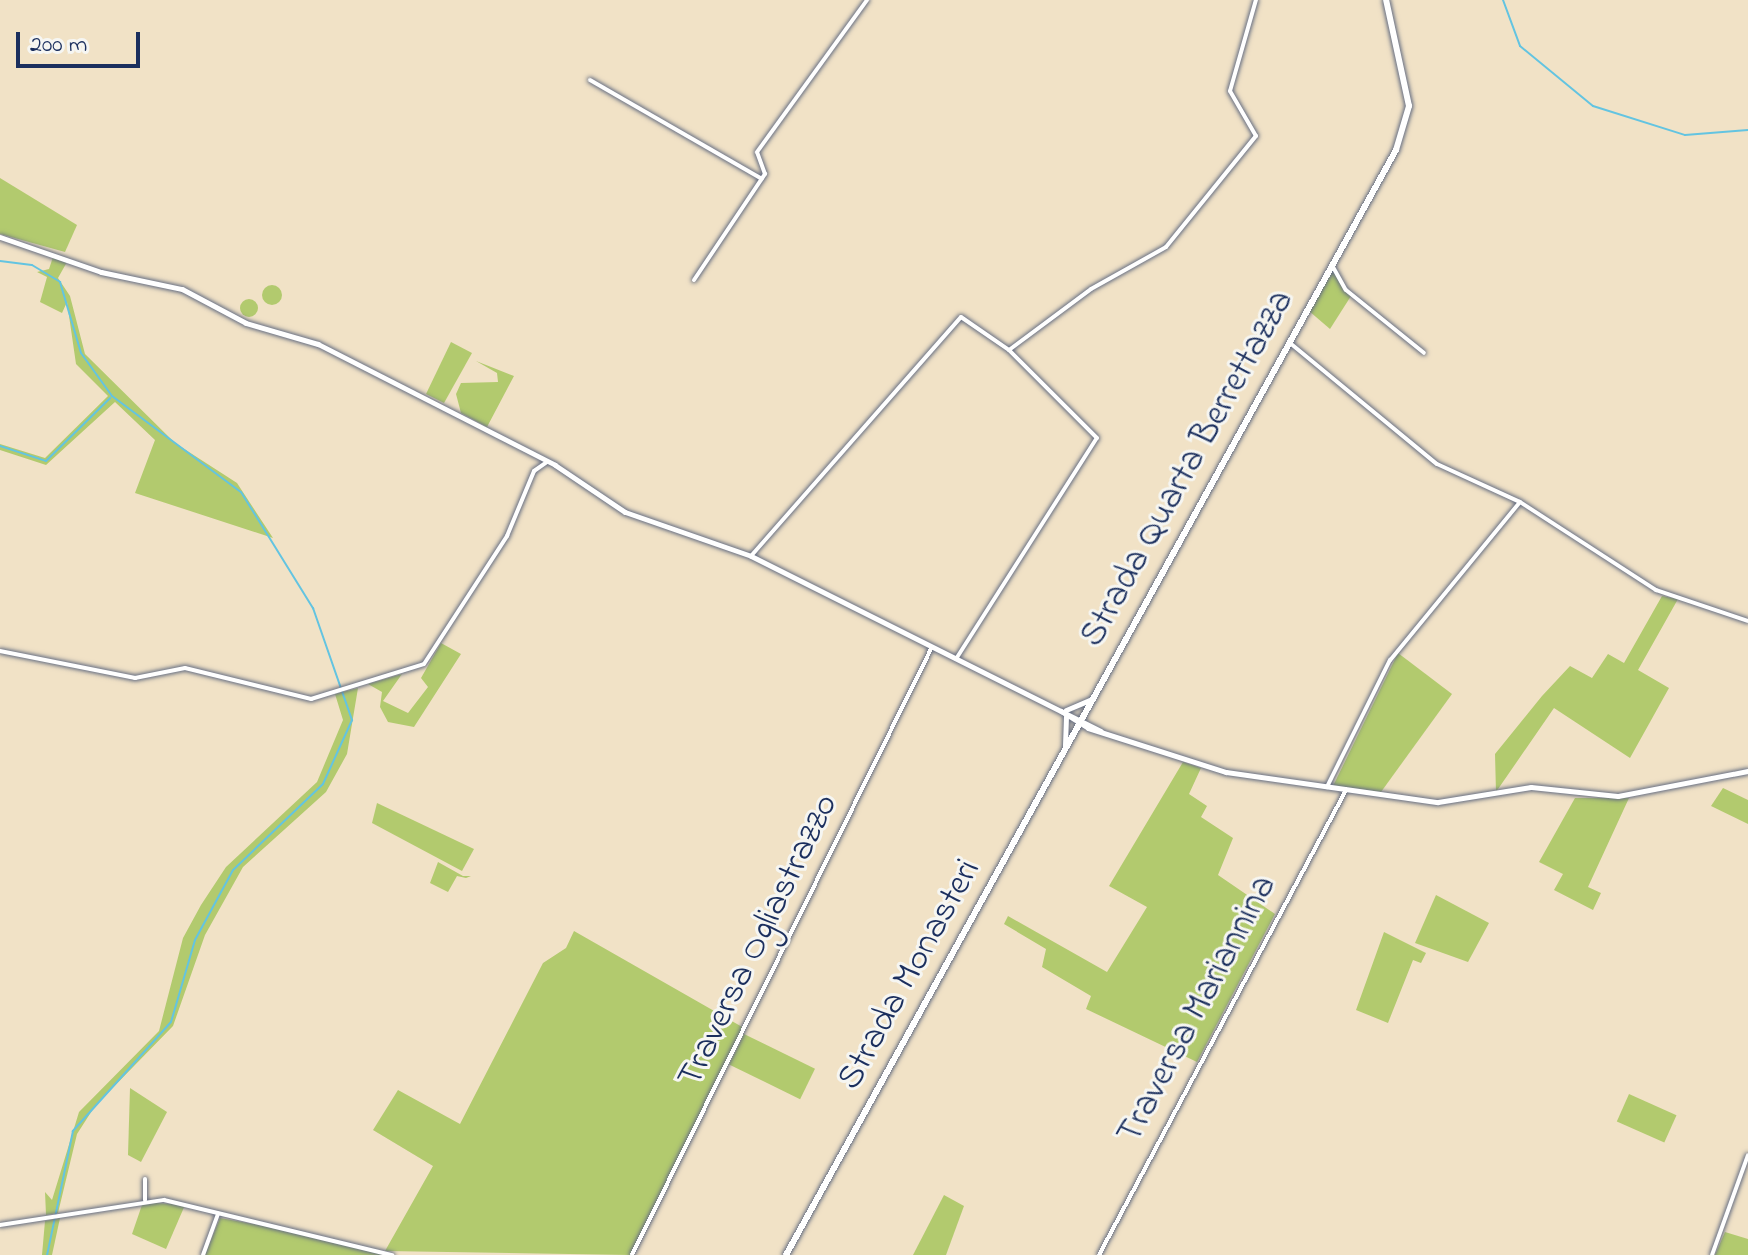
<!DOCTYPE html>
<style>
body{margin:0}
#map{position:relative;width:1748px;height:1255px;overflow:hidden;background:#f1e2c6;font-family:"Indie Flower",sans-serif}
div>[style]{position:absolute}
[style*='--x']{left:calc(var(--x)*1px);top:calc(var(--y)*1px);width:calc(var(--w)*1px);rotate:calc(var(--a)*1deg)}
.green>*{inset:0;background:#b2ca6e;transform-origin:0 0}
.round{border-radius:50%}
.stream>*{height:2px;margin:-1px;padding:0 1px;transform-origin:1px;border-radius:1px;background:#63c4e1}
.roads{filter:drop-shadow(0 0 2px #666e82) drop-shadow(0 0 2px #666e82)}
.minor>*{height:4px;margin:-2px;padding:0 2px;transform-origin:2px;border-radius:2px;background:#fff}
.tertiary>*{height:5px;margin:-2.5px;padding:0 2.5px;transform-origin:2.5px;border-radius:2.5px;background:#fff}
.secondary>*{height:6px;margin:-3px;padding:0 3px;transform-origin:3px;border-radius:3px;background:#fff}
span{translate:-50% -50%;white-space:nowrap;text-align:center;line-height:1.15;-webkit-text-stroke:6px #f6f6f2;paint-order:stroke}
.street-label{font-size:36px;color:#1b2f5e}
.scale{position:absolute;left:16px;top:32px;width:124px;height:36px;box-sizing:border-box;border:4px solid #1b2f5e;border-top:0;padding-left:10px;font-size:24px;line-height:28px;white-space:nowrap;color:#1b2f5e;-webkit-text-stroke:6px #f6f6f2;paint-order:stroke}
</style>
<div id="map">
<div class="green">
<i style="clip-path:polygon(0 178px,77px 225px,65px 252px,0 234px)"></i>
<i style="clip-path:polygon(54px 254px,67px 262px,58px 278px,70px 296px,85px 354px,175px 443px,237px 483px,273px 538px,135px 493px,155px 440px,115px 402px,46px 465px,0 450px,0 444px,45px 458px,108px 396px,76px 364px,67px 302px,62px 313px,40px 302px,47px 277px,37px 272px,49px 269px)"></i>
<i style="clip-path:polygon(1333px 271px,1351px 296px,1330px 329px,1309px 311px)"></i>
<i class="round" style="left:262px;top:285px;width:20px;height:20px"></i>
<i class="round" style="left:240px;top:299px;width:18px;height:18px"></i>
<i style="clip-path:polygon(451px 342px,472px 353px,444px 403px,426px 394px)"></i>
<i style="clip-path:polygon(476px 361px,514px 376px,487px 427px,461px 413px,456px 394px,461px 383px,498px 382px,497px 373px)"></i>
<i style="clip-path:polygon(1662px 596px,1678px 599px,1638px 670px,1669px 688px,1630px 758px,1554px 708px,1496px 792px,1495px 754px,1542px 696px,1570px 666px,1592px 678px,1608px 654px,1624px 663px)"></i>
<i style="clip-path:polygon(441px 643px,461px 654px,414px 727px,388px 722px,380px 707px,382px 692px,368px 684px,402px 674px,383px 701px,408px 713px,428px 687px,421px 678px)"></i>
<i style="clip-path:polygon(1398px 653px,1452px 694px,1381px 792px,1333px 786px)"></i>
<i style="clip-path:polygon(358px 688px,347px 754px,326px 792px,243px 867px,205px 935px,173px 1026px,95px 1106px,77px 1134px,58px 1213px,46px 1215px,45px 1192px,52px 1200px,79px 1112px,159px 1031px,183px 938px,201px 905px,226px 867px,317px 782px,343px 720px,335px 694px)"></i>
<i style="clip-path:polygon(1183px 762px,1201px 768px,1189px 794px,1207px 806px,1201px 817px,1233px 838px,1218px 875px,1275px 914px,1197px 1062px,1086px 1009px,1091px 996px,1042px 967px,1046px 949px,1004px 924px,1008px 916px,1107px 972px,1147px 907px,1109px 886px)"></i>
<i style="clip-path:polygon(1723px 788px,1748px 800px,1748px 824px,1711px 806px)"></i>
<i style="clip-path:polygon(1575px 798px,1629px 798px,1588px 887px,1601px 893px,1593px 910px,1554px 890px,1563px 874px,1539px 862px)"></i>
<i style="clip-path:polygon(377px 803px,474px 849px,462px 871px,372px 823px)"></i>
<i style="clip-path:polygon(438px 862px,463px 876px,471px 876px,466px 878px,457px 876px,448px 892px,430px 883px)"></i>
<i style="clip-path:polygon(1436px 895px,1489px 923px,1468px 962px,1415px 943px)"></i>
<i style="clip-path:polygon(574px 931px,744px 1028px,631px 1255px,385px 1251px,433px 1166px,373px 1130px,398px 1090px,460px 1124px,543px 963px,566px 948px)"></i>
<i style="clip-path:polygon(1384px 932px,1426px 953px,1421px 963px,1413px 960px,1388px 1023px,1356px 1010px)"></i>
<i style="left:744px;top:1034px;width:79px;height:34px;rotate:26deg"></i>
<i style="clip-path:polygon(130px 1088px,167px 1112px,141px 1162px,128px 1155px)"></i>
<i style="left:1629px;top:1094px;width:52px;height:30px;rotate:24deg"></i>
<i style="clip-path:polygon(944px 1195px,964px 1206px,946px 1255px,913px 1255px)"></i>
<i style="clip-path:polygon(143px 1202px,185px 1205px,166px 1249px,132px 1234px)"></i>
<i style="clip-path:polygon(60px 1218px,52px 1255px,42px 1255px,45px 1221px)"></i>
<i style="clip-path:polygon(220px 1218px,281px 1229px,385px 1255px,205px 1255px)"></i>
<i style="clip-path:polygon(1725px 1232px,1748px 1239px,1748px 1255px,1715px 1255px)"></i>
</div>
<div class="stream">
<i style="--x:1503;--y:0;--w:49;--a:69.7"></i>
<i style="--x:1520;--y:46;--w:94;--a:39.4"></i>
<i style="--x:1593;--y:106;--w:96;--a:17.5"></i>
<i style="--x:1685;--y:135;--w:63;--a:-4.5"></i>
<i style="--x:0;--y:261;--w:32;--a:7"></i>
<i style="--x:32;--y:265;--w:33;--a:31"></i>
<i style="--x:60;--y:282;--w:74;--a:73.5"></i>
<i style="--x:81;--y:353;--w:53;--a:54.2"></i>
<i style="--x:112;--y:396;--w:161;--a:36.7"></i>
<i style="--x:241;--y:492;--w:137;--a:58.2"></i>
<i style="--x:313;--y:608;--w:119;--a:70.8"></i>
<i style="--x:352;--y:720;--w:70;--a:114.4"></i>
<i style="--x:323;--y:784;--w:124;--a:136.3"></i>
<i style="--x:233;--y:870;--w:80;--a:118.5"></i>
<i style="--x:195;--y:940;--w:85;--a:106.3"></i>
<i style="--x:171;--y:1022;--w:147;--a:132"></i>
<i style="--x:73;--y:1131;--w:127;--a:101.8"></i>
<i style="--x:0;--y:446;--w:48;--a:18.1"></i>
<i style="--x:46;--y:461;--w:90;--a:-44.5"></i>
</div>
<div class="roads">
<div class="minor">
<i style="--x:590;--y:80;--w:198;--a:29.9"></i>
<i style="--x:1333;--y:267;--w:26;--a:61"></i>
<i style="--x:1346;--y:290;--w:100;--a:38.9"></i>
<i style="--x:694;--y:280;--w:128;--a:-56.2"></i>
<i style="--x:765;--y:174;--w:23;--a:-110"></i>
<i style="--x:757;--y:152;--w:188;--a:-54.1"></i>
<i style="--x:1290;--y:343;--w:190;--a:39.5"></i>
<i style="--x:1437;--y:464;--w:91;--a:24.6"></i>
<i style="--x:1520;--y:502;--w:205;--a:129.4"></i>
<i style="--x:1390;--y:660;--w:142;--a:116.4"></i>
<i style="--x:1520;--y:502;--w:162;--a:32.9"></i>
<i style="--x:1656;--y:590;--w:97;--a:18.6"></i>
<i style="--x:751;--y:556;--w:318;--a:-48.7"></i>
<i style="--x:961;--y:317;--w:58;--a:34.5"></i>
<i style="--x:1009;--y:350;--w:102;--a:-36.6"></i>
<i style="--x:1091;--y:289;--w:86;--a:-29.2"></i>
<i style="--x:1166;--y:247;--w:143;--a:-51"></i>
<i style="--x:1256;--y:136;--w:52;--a:-120"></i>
<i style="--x:1230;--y:91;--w:95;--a:-74.1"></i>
<i style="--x:0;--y:651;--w:138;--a:11.3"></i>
<i style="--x:135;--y:678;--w:51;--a:-11.3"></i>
<i style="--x:185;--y:668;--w:130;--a:13.8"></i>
<i style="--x:311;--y:699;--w:118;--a:-17.2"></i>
<i style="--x:424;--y:664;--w:153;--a:-57"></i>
<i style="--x:507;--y:536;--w:70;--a:-67.4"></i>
<i style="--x:534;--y:471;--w:16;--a:-35"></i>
<i style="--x:956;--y:659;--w:262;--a:-57.5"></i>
<i style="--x:1097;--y:438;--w:124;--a:-135"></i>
<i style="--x:145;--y:1200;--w:21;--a:-90"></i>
<i style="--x:0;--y:1225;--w:166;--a:-8.7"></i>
<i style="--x:164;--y:1200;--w:235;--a:13.6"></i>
<i style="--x:203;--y:1255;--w:44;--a:-69.9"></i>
<i style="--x:632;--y:1255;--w:676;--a:-63.74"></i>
<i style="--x:1099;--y:1255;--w:527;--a:-62.02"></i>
<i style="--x:1712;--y:1255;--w:106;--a:-70.2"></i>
</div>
<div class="tertiary">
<i style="--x:0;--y:237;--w:107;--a:19.1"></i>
<i style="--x:101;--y:272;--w:83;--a:11.9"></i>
<i style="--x:182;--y:289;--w:72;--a:28"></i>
<i style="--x:246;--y:323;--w:75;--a:16.3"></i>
<i style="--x:318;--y:344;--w:266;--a:27"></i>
<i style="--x:555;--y:465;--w:84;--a:33.9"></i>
<i style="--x:625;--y:512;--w:133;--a:19.2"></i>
<i style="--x:751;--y:556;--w:391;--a:26.6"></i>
<i style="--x:1066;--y:710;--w:26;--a:-23"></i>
<i style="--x:1061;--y:711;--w:32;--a:32"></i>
<i style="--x:1088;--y:728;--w:145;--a:17.7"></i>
<i style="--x:1226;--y:772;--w:214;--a:8.1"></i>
<i style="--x:1438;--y:802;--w:94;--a:-9.2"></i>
<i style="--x:1531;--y:787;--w:87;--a:5.9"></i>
<i style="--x:1618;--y:796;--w:132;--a:-10.9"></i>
<i style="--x:1065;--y:745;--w:29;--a:-88"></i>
</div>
<div class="secondary">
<i style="--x:786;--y:1255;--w:1262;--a:-61.1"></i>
<i style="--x:1396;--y:150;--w:46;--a:-73.5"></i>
<i style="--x:1409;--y:106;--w:108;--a:-102.2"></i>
</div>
</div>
<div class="street-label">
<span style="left:1188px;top:469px;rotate:-61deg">Strada Quarta Berrettazza</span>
<span style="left:759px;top:941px;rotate:-64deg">Traversa Ogliastrazzo</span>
<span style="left:910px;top:975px;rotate:-61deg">Strada Monasteri</span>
<span style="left:1198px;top:1010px;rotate:-62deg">Traversa Mariannina</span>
</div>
<div class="scale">200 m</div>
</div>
